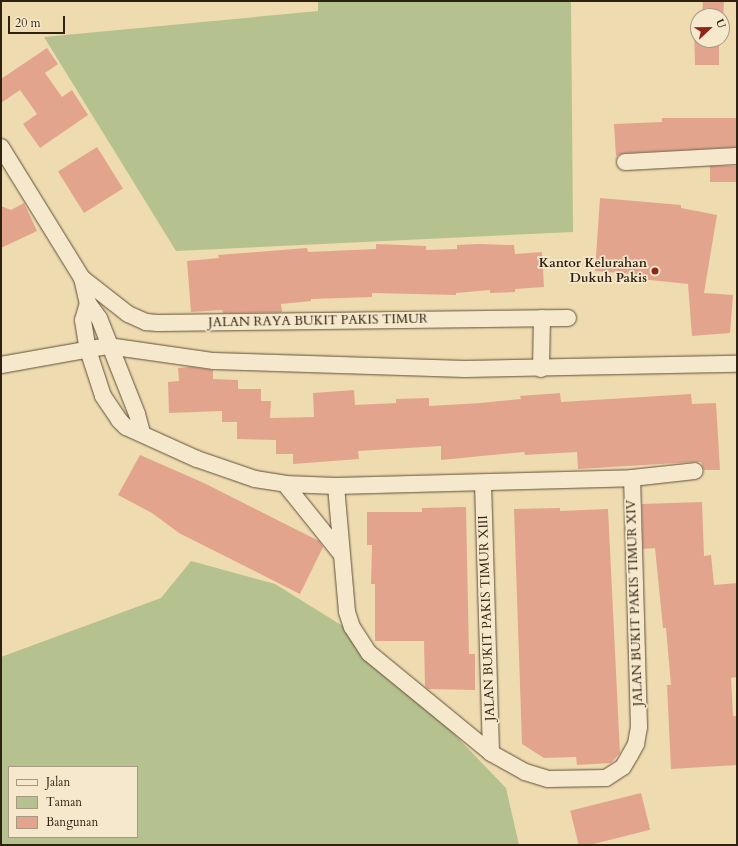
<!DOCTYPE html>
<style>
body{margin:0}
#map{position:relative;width:738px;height:846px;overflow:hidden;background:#efdbb0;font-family:Cardo,serif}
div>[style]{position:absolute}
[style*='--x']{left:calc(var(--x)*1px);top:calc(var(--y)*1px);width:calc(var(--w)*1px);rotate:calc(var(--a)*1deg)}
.green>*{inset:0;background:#b5c18e}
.building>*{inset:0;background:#e3a48e;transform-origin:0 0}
.roads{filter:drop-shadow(0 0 1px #605039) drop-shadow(0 0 1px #605039)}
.street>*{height:16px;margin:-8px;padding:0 8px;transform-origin:8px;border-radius:8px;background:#f5e8cc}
.dots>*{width:11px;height:11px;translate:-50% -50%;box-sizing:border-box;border:2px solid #f5e8cc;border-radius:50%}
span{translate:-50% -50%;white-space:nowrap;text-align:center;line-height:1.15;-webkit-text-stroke:3.5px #f5e8cc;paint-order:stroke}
.poi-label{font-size:13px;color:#302211;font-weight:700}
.right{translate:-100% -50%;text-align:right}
.street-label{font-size:13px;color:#302211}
.frame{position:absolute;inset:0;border:2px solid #302211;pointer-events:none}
.legend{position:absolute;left:8px;top:766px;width:130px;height:72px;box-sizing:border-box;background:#f5e8cc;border:1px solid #a69981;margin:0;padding:5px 7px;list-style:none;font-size:12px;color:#302211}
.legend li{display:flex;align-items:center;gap:8px;height:20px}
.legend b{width:20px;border:1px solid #a69981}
.north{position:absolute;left:690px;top:8px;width:40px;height:40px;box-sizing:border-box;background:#f5e8cc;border:1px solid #a69981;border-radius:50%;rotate:68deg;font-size:11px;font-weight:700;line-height:16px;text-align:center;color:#302211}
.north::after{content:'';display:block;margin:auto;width:14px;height:18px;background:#8f2418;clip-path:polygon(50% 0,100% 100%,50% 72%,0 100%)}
.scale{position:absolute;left:8px;top:16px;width:57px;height:18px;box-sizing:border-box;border:2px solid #302211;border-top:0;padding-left:5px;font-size:12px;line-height:14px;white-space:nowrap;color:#302211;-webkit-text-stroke:3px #f5e8cc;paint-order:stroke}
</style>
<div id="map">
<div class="green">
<i style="clip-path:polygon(318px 1px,571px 1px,573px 232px,176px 251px,44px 37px,318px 11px)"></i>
<i style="clip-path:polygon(evenodd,191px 561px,275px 584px,362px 638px,506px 788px,519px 845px,1px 845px,1px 657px,161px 598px,191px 561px,9px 767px,137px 767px,137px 837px,9px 837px,9px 767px)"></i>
</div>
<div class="building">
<i style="clip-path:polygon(703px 1px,724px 1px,723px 20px,722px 16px,702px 16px)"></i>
<i style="clip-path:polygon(694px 27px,698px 27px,698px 40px,719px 40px,719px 65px,695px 65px)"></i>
<i style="clip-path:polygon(47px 48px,58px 64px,45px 73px,62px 97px,72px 90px,88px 115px,40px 148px,23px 124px,37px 114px,20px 90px,1px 103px,1px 79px)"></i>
<i style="clip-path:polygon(662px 118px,737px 118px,737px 147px,624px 153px,616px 156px,614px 124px,662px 122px)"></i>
<i style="left:97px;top:147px;width:49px;height:46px;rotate:58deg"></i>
<i style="left:737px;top:166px;width:16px;height:27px;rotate:90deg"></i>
<i style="clip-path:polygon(600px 198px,681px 205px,681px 208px,717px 215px,704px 293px,733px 295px,730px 333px,692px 336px,688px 284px,631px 278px,632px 274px,595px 271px)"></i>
<i style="clip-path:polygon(24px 203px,37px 231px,1px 248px,1px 206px,11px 210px)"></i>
<i style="clip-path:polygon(376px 244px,426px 246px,426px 250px,457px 249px,457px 245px,479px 244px,514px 245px,515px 254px,542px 252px,544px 287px,515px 289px,515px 292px,490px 293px,490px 290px,456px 293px,456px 295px,372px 293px,372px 297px,311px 299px,311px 301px,281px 304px,282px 312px,223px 313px,222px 310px,191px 312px,187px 261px,219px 258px,218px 255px,307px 248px,308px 252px,376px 249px)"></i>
<i style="clip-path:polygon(191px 367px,213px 370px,213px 379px,238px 380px,238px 389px,261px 389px,261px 401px,271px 401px,270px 418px,314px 417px,313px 393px,354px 390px,355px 405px,396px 403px,396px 399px,429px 398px,429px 406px,481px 403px,521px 399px,520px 396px,560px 393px,561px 402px,691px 394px,692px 404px,716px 403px,720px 470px,704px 470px,701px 462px,694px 462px,578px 469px,577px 452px,525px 455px,524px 452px,441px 460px,441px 446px,358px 451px,359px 459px,293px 464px,293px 454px,276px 454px,276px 440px,237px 439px,237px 422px,222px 422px,222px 411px,169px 413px,168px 382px,179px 381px,178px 368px)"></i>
<i style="clip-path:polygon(140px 455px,204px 483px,319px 541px,323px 547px,300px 594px,179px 533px,152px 513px,118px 495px)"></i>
<i style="clip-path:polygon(702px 502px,704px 556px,711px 555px,714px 585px,737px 583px,737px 677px,731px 678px,733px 716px,737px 716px,737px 765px,671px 769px,667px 685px,671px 685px,666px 628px,663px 628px,655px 548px,643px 549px,642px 504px)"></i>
<i style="clip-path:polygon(466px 507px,469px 654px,475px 654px,475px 690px,428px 689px,425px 686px,424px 641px,375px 641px,375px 584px,371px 584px,372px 545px,367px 545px,367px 512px,422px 512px,422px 508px)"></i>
<i style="clip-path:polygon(560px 508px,560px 511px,608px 509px,620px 753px,611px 763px,577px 765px,576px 757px,544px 758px,522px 744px,514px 509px)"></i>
<i style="left:641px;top:793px;width:38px;height:73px;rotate:76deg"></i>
</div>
<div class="roads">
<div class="street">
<i style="--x:1;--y:147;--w:154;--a:58.3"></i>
<i style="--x:82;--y:278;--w:26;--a:77"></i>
<i style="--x:88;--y:303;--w:19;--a:54"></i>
<i style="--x:99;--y:318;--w:103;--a:68.4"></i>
<i style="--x:137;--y:414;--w:20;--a:75"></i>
<i style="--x:625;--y:162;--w:112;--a:-3.1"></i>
<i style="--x:82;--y:278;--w:58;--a:38"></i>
<i style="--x:128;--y:314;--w:20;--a:24"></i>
<i style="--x:146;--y:322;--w:12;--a:5"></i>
<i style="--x:158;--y:323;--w:410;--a:-0.7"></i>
<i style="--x:88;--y:303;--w:18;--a:106"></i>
<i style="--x:83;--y:320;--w:30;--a:81"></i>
<i style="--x:88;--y:350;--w:48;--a:71.9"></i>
<i style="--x:103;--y:396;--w:29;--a:56"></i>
<i style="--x:119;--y:420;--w:10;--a:45"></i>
<i style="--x:126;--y:427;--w:78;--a:24.3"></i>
<i style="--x:197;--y:459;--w:61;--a:19"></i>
<i style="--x:255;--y:479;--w:30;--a:9"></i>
<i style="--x:285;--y:484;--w:51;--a:2.2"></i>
<i style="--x:336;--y:486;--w:296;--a:-1.5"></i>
<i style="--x:632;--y:478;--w:63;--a:-6.3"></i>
<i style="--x:1;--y:365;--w:109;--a:-10.1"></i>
<i style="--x:108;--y:346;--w:107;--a:8.1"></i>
<i style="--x:214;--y:361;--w:251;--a:1.8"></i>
<i style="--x:465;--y:369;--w:272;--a:-1.1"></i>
<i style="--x:541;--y:369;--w:51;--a:-88.9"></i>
<i style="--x:483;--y:483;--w:270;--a:88.3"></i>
<i style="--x:285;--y:484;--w:91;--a:51.2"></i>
<i style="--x:336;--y:486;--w:126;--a:85"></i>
<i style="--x:347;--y:612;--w:16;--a:72"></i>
<i style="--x:352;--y:627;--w:31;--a:57"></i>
<i style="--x:369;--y:653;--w:158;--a:39.3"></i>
<i style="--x:491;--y:753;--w:39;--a:29"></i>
<i style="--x:525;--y:772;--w:24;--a:17"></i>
<i style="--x:548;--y:779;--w:58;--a:-1"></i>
<i style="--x:606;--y:778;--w:20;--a:-33"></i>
<i style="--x:623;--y:767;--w:14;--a:-60"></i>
<i style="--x:630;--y:755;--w:13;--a:-61"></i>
<i style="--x:636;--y:744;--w:17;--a:-80"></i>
<i style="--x:639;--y:727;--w:249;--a:-91.6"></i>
</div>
</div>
<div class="dots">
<i style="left:655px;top:271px;background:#8f2418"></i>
</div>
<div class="poi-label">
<span class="right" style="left:647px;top:271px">Kantor Kelurahan<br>Dukuh Pakis</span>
</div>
<div class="street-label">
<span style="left:318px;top:321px;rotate:-1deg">JALAN RAYA BUKIT PAKIS TIMUR</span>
<span style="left:635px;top:603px;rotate:-92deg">JALAN BUKIT PAKIS TIMUR XIV</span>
<span style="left:487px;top:618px;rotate:-92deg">JALAN BUKIT PAKIS TIMUR XIII</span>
</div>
<div class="frame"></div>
<ul class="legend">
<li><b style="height:5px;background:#f5e8cc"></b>Jalan</li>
<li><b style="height:11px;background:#b5c18e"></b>Taman</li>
<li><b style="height:11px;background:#e3a48e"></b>Bangunan</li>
</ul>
<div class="north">U</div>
<div class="scale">20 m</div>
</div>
